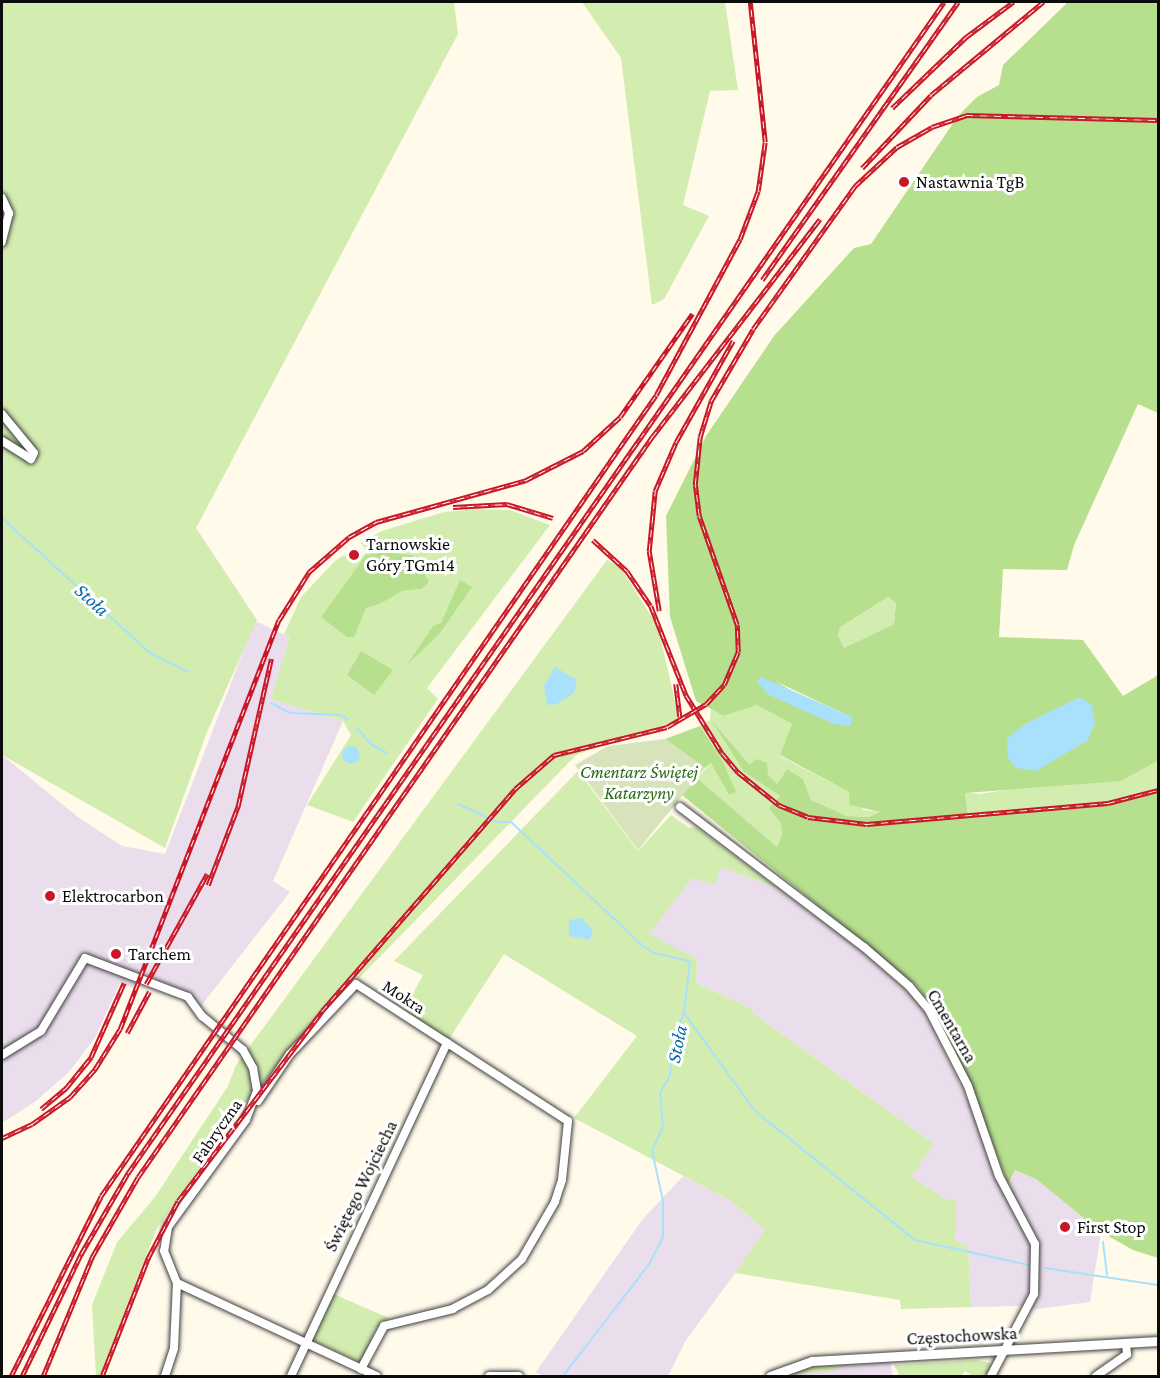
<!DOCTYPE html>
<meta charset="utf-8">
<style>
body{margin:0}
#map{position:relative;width:1160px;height:1378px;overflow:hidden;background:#fffaea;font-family:"Crimson Pro",serif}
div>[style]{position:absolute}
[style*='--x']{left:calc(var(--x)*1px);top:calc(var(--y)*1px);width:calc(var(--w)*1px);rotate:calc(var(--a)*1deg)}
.industrial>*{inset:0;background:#eadeec}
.green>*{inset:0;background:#d3edb0}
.forest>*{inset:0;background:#b6df8e}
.cemetery>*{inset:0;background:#d7e3ba}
.water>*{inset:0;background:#a9e1fc}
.round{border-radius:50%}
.stream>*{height:2px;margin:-1px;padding:0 1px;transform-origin:1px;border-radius:1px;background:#a9e1fc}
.roads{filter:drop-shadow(0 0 2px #3f3f3f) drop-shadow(0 0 2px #3f3f3f)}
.minor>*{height:8px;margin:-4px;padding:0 4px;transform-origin:4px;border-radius:4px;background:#fff}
.tertiary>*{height:9px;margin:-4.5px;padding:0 4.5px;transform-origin:4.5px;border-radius:4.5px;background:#fff}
.rail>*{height:4.5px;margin-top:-2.25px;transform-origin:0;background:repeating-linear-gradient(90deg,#fff 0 7px,#c91727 0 14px);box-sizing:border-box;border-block:2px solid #c91727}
.dots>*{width:16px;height:16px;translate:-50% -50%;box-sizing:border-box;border:3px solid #fff;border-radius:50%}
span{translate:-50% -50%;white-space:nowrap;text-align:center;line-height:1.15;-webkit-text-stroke:6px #fff;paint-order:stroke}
.poi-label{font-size:18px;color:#0c0c0c}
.left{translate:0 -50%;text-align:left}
.park-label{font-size:18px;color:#2b6916;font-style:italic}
.street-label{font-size:18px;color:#0c0c0c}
.water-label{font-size:20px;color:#0a6ba9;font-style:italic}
.frame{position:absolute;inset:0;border:3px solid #0c0c0c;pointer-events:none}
</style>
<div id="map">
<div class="industrial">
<i style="clip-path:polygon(255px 621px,290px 637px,272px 699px,343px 721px,273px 881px,290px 892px,201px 1006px,142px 971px,135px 989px,120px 983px,95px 1038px,69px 1072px,36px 1101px,2px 1123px,2px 755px,78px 817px,122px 846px,165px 854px)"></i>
<i style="clip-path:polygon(721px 867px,779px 889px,860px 950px,919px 1002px,967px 1098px,997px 1179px,1008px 1184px,1015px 1170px,1036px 1179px,1101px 1232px,1090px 1302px,1030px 1310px,1023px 1306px,971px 1307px,968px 1246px,955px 1241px,947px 1200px,910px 1177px,934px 1144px,754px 1014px,752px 1009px,696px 983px,697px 959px,648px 934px,692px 878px)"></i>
<i style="clip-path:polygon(683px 1176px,731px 1201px,766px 1231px,686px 1340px,668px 1376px,543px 1376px,536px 1372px,642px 1220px)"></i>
<i style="clip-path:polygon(890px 1360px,893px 1376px,778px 1376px,817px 1365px)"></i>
</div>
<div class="green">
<i style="clip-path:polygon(2px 2px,454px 2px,458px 34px,196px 528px,257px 620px,207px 732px,165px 848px,2px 755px)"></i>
<i style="clip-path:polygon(582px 2px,725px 2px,738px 90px,710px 91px,683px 205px,709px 216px,664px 299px,652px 305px,621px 58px)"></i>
<i style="clip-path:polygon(evenodd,478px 509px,510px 510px,550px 525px,427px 688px,438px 699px,353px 822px,307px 805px,351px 735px,343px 721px,271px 699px,290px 637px,284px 634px,301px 597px,336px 560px,344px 555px,353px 564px,367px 552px,361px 543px,382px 531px,444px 512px,478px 509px,387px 552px,413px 555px,421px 589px,401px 591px,380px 604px,321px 617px,367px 555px,387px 552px,478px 509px,460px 581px,440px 633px,409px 662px,441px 623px,460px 581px)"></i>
<i style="clip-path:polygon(607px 560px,621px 568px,658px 627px,680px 723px,602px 744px,575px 756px,302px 1037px,247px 1101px,157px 1228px,100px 1376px,96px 1376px,92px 1305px,117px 1242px,155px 1197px,228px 1086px,236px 1065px)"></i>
<i style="clip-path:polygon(888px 597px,896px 603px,894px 624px,844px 648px,838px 635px,839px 627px)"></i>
<i style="clip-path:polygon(757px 705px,792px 724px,780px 756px,849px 792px,864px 810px,882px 812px,869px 817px,847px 816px,811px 800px,803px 779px,787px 769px,777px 784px,750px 765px,713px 723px,744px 772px,780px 796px,769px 808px,781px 824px,782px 835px,777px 847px,697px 778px,711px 763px,729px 795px,722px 760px,700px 726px,710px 720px,711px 709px,724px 716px)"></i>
<i style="clip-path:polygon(1158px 761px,1158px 790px,1137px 797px,1108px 803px,968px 816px,965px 792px,979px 794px,1046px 784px,1121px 781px)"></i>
<i style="clip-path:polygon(578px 771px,638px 851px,671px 815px,689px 828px,696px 827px,779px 889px,721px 867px,715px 885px,692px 878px,649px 934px,697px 959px,696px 983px,752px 1009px,754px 1014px,934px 1144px,911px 1177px,947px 1200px,956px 1200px,955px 1241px,968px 1246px,971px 1307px,901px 1309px,900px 1300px,735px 1273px,765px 1230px,731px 1201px,574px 1118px,637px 1036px,504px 954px,449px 1039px,403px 1012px,423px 975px,394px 961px)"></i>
<i style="clip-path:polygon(331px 1293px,389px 1318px,376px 1328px,361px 1362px,311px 1340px)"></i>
<i style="clip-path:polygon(976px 1360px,991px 1363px,987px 1376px,973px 1376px,965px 1371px,962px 1375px,900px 1376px,894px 1365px)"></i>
<i style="clip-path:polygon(830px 1364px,840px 1370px,778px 1376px,802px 1367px)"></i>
</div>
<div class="forest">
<i style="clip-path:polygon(evenodd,1068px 2px,1158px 2px,1158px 413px,1138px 404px,1074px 545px,1067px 570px,1003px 569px,999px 637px,1083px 640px,1123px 696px,1158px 675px,1158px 761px,1121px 781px,965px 793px,968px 816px,1108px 803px,1158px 790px,1158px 1258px,1133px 1250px,1101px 1232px,1036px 1179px,1015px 1170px,1008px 1184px,971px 1085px,931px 1005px,917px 986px,682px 795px,697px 778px,777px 847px,782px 835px,781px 824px,769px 808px,780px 796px,744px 772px,711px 720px,750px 765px,756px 759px,767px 763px,768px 775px,777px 784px,787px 769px,803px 779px,811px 800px,847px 816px,869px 817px,880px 812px,850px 805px,849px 792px,780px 755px,792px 724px,757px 705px,724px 716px,696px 701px,670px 617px,666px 516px,706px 436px,774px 336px,854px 248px,871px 244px,958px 116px,977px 97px,999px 85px,1003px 65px,1068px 2px,888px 597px,896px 603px,894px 624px,844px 648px,838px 635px,840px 627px,888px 597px,1068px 2px,775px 681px,851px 717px,851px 726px,775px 681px)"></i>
<i style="clip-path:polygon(387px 552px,413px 555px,429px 582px,421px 589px,402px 591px,380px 604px,366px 608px,354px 637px,347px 637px,321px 617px,366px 555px)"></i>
<i style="clip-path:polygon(460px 580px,472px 587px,440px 633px,407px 665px,433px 626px,441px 623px)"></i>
<i style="clip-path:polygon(361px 651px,393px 670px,374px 695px,347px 675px)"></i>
<i style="clip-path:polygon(700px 726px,722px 760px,736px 792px,729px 795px,711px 763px,705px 768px,665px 739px)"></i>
</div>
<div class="cemetery">
<i style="clip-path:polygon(665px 739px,705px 768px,638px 850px,575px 765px,608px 746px)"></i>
</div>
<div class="water">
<i style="clip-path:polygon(555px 667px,577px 680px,574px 693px,557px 704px,547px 705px,544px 686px)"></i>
<i style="clip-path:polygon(761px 677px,852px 717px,851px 726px,834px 724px,769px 695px,757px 682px)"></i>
<i style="clip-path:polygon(1080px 697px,1092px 705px,1095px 723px,1088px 740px,1036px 771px,1016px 768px,1008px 758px,1007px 738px,1025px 724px)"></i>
<i class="round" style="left:342px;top:746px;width:18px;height:18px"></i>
<i style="clip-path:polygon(582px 918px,593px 931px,590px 940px,569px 936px,569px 920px)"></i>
</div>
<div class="stream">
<i style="--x:2;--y:518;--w:200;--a:42.4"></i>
<i style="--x:150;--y:653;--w:43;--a:26"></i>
<i style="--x:271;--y:703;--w:21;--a:28"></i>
<i style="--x:290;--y:713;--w:50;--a:2.3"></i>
<i style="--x:340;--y:715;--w:9;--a:27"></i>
<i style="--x:357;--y:728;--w:23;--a:49"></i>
<i style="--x:372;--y:745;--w:17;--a:28"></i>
<i style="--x:458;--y:804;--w:43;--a:24.8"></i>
<i style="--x:497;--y:822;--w:14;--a:0"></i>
<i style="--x:511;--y:822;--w:181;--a:43.2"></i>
<i style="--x:643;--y:946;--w:13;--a:32"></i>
<i style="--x:654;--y:953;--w:37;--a:13"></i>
<i style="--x:690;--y:961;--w:52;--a:96.6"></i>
<i style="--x:684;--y:1013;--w:22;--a:114"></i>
<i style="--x:675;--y:1033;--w:42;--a:96.8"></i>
<i style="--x:670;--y:1075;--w:21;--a:119"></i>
<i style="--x:660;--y:1093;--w:34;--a:85"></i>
<i style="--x:663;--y:1127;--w:26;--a:115"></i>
<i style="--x:652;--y:1151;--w:51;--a:77.6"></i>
<i style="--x:663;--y:1201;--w:36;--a:90"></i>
<i style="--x:663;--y:1237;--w:29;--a:117"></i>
<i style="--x:650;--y:1263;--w:143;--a:127.6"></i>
<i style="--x:684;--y:1013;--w:121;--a:54.1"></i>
<i style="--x:755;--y:1111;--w:206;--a:38.9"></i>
<i style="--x:915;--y:1240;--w:117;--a:12.4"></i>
<i style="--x:1103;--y:1242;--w:33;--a:83"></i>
<i style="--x:1045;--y:1268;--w:114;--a:8.6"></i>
</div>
<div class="roads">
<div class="minor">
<i style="--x:2;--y:198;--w:17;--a:65"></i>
<i style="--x:9;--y:213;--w:30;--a:104"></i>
<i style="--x:2;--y:414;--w:50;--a:50.6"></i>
<i style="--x:34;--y:453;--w:7;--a:117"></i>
<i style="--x:31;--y:459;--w:34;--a:-148"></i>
<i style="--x:680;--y:807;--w:231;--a:37.3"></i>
<i style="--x:864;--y:947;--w:60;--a:40.9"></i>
<i style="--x:909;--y:986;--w:31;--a:50"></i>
<i style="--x:929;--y:1010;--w:85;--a:62.8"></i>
<i style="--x:968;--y:1086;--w:95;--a:71"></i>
<i style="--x:999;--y:1176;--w:77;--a:62.1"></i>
<i style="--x:1035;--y:1244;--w:50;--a:91.1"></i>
<i style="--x:1034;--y:1294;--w:93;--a:117.7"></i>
<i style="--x:2;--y:1055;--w:46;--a:-31.6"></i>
<i style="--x:41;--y:1031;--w:85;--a:-58.9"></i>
<i style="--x:85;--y:958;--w:110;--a:20.7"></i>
<i style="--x:188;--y:997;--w:24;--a:54"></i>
<i style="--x:202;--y:1016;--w:53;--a:39.7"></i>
<i style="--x:243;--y:1050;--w:21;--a:61"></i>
<i style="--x:253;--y:1068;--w:23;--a:80"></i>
<i style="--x:257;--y:1091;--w:31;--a:111"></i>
<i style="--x:246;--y:1120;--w:132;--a:126.1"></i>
<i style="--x:168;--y:1227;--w:24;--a:99"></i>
<i style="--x:164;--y:1251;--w:35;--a:68"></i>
<i style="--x:177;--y:1283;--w:220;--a:25"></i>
<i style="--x:258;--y:1101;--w:57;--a:-55.8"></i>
<i style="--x:290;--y:1054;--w:96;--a:-46.7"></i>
<i style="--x:356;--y:984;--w:252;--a:32.9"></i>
<i style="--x:568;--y:1121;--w:59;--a:95.8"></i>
<i style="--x:562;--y:1180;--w:23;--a:108"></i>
<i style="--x:555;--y:1202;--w:66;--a:120.1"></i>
<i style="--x:522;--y:1259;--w:46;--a:137.6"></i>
<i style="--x:488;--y:1290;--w:40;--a:152"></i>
<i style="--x:453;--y:1309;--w:71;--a:166.2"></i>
<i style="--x:384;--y:1326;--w:49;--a:118.1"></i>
<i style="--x:165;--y:1376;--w:29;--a:-72"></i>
<i style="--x:174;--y:1348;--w:65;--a:-87.4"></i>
<i style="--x:291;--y:1376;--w:368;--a:-64.9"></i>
<i style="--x:1096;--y:1376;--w:38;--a:-35"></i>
<i style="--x:1127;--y:1354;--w:11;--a:-95"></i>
</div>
<div class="tertiary">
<i style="--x:489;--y:1376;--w:29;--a:0"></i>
<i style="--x:770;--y:1376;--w:45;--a:-19.7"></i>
<i style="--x:812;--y:1361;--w:347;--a:-3.3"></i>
</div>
</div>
<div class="rail">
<i style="--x:892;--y:108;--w:103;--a:-43.8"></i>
<i style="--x:966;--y:37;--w:59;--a:-36.7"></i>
<i style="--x:862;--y:168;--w:100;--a:-46.6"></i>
<i style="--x:931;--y:95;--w:146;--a:-39.7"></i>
<i style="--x:762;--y:280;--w:340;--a:-54.8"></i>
<i style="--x:453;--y:507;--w:54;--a:-3.2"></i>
<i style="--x:507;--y:504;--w:48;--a:16.9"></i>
<i style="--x:593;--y:540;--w:46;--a:42.4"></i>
<i style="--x:627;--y:571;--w:42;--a:55.6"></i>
<i style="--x:651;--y:606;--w:96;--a:68.5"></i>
<i style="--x:686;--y:695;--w:68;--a:58.2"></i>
<i style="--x:722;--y:753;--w:25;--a:50"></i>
<i style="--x:738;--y:772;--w:53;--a:38.8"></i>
<i style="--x:779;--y:805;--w:31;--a:22"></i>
<i style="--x:808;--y:817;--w:59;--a:6.8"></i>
<i style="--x:867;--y:824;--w:242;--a:-5"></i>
<i style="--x:1108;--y:803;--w:52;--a:-14.6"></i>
<i style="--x:659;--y:611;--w:61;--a:-99.5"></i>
<i style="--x:649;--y:551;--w:60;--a:-84.3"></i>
<i style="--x:655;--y:491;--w:53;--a:-66.8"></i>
<i style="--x:676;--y:442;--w:116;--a:-60.6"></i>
<i style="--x:676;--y:684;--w:33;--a:83"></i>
<i style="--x:208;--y:885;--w:85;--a:-69.2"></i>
<i style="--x:238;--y:806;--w:151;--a:-77.3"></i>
<i style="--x:146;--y:984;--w:126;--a:-61"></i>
<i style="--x:127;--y:1033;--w:47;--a:-61.8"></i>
<i style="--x:41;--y:1109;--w:33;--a:-40"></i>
<i style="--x:66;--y:1088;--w:40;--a:-51"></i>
<i style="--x:91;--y:1057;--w:81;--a:-66"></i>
<i style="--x:2;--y:1138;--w:33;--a:-25"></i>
<i style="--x:32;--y:1124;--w:47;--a:-35.4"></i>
<i style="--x:70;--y:1097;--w:38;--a:-48"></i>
<i style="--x:95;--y:1069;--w:47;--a:-58"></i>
<i style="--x:120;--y:1029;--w:439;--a:-68.8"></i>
<i style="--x:279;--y:620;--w:57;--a:-58"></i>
<i style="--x:309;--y:572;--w:53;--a:-41.2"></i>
<i style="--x:349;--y:537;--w:31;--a:-29"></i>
<i style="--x:376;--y:522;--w:156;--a:-15.6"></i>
<i style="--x:526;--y:480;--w:64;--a:-27"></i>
<i style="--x:583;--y:451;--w:50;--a:-42.6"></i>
<i style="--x:620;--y:417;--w:126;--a:-55"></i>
<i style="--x:11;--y:1376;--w:201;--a:-63.4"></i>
<i style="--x:101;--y:1196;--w:974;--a:-55.28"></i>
<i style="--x:656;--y:395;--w:177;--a:-61.7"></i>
<i style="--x:740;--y:239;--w:51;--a:-69.4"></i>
<i style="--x:758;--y:191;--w:49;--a:-81.9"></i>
<i style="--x:765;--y:142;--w:141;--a:-96.1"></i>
<i style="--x:22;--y:1376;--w:136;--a:-64.2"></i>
<i style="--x:81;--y:1254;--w:94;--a:-59.9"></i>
<i style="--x:128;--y:1173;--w:1427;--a:-55.13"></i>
<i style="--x:43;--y:1376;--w:129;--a:-67.6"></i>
<i style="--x:92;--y:1257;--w:92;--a:-60.1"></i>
<i style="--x:138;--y:1177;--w:901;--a:-55.22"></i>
<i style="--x:652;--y:437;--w:275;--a:-52.4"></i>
<i style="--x:102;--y:1376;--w:127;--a:-68.7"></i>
<i style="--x:148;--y:1258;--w:64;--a:-62.2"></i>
<i style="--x:178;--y:1201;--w:238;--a:-52.8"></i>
<i style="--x:322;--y:1011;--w:294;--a:-49"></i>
<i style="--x:515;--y:789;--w:52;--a:-41.1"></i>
<i style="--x:554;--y:755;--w:116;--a:-13.9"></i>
<i style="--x:667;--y:727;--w:45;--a:-30.5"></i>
<i style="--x:706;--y:704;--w:26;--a:-47"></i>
<i style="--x:724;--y:685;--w:36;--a:-67"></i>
<i style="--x:738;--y:652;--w:27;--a:-92"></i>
<i style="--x:737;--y:625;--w:115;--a:-109.2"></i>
<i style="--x:699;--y:516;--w:31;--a:-97"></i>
<i style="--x:695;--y:485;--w:48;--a:-84.1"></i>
<i style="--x:700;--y:437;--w:38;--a:-73"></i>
<i style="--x:711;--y:401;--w:83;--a:-59.7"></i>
<i style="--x:753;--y:329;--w:176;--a:-54.5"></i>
<i style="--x:855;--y:186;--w:57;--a:-42.9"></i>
<i style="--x:897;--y:147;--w:40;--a:-29.7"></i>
<i style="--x:932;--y:127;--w:36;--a:-19"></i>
<i style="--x:966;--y:115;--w:192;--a:1.5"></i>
</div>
<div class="dots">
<i style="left:904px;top:182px;background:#c91727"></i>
<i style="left:354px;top:555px;background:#c91727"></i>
<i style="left:50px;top:896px;background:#c91727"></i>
<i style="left:116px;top:954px;background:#c91727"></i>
<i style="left:1065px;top:1227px;background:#c91727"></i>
</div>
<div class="poi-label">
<span class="left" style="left:916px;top:182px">Nastawnia TgB</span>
<span class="left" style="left:366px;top:555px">Tarnowskie<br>Góry TGm14</span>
<span class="left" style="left:62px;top:896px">Elektrocarbon</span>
<span class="left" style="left:128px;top:954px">Tarchem</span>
<span class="left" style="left:1077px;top:1227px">First Stop</span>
</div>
<div class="park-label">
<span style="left:639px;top:783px">Cmentarz Świętej<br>Katarzyny</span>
</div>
<div class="street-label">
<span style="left:404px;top:997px;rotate:33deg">Mokra</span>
<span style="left:952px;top:1026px;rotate:60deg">Cmentarna</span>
<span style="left:217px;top:1131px;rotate:-55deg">Fabryczna</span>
<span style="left:361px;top:1186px;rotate:-64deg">Świętego Wojciecha</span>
<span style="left:962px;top:1336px;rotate:-3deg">Częstochowska</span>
</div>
<div class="water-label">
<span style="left:92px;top:600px;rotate:42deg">Stoła</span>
<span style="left:677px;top:1044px;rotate:-78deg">Stoła</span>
</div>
<div class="frame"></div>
</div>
